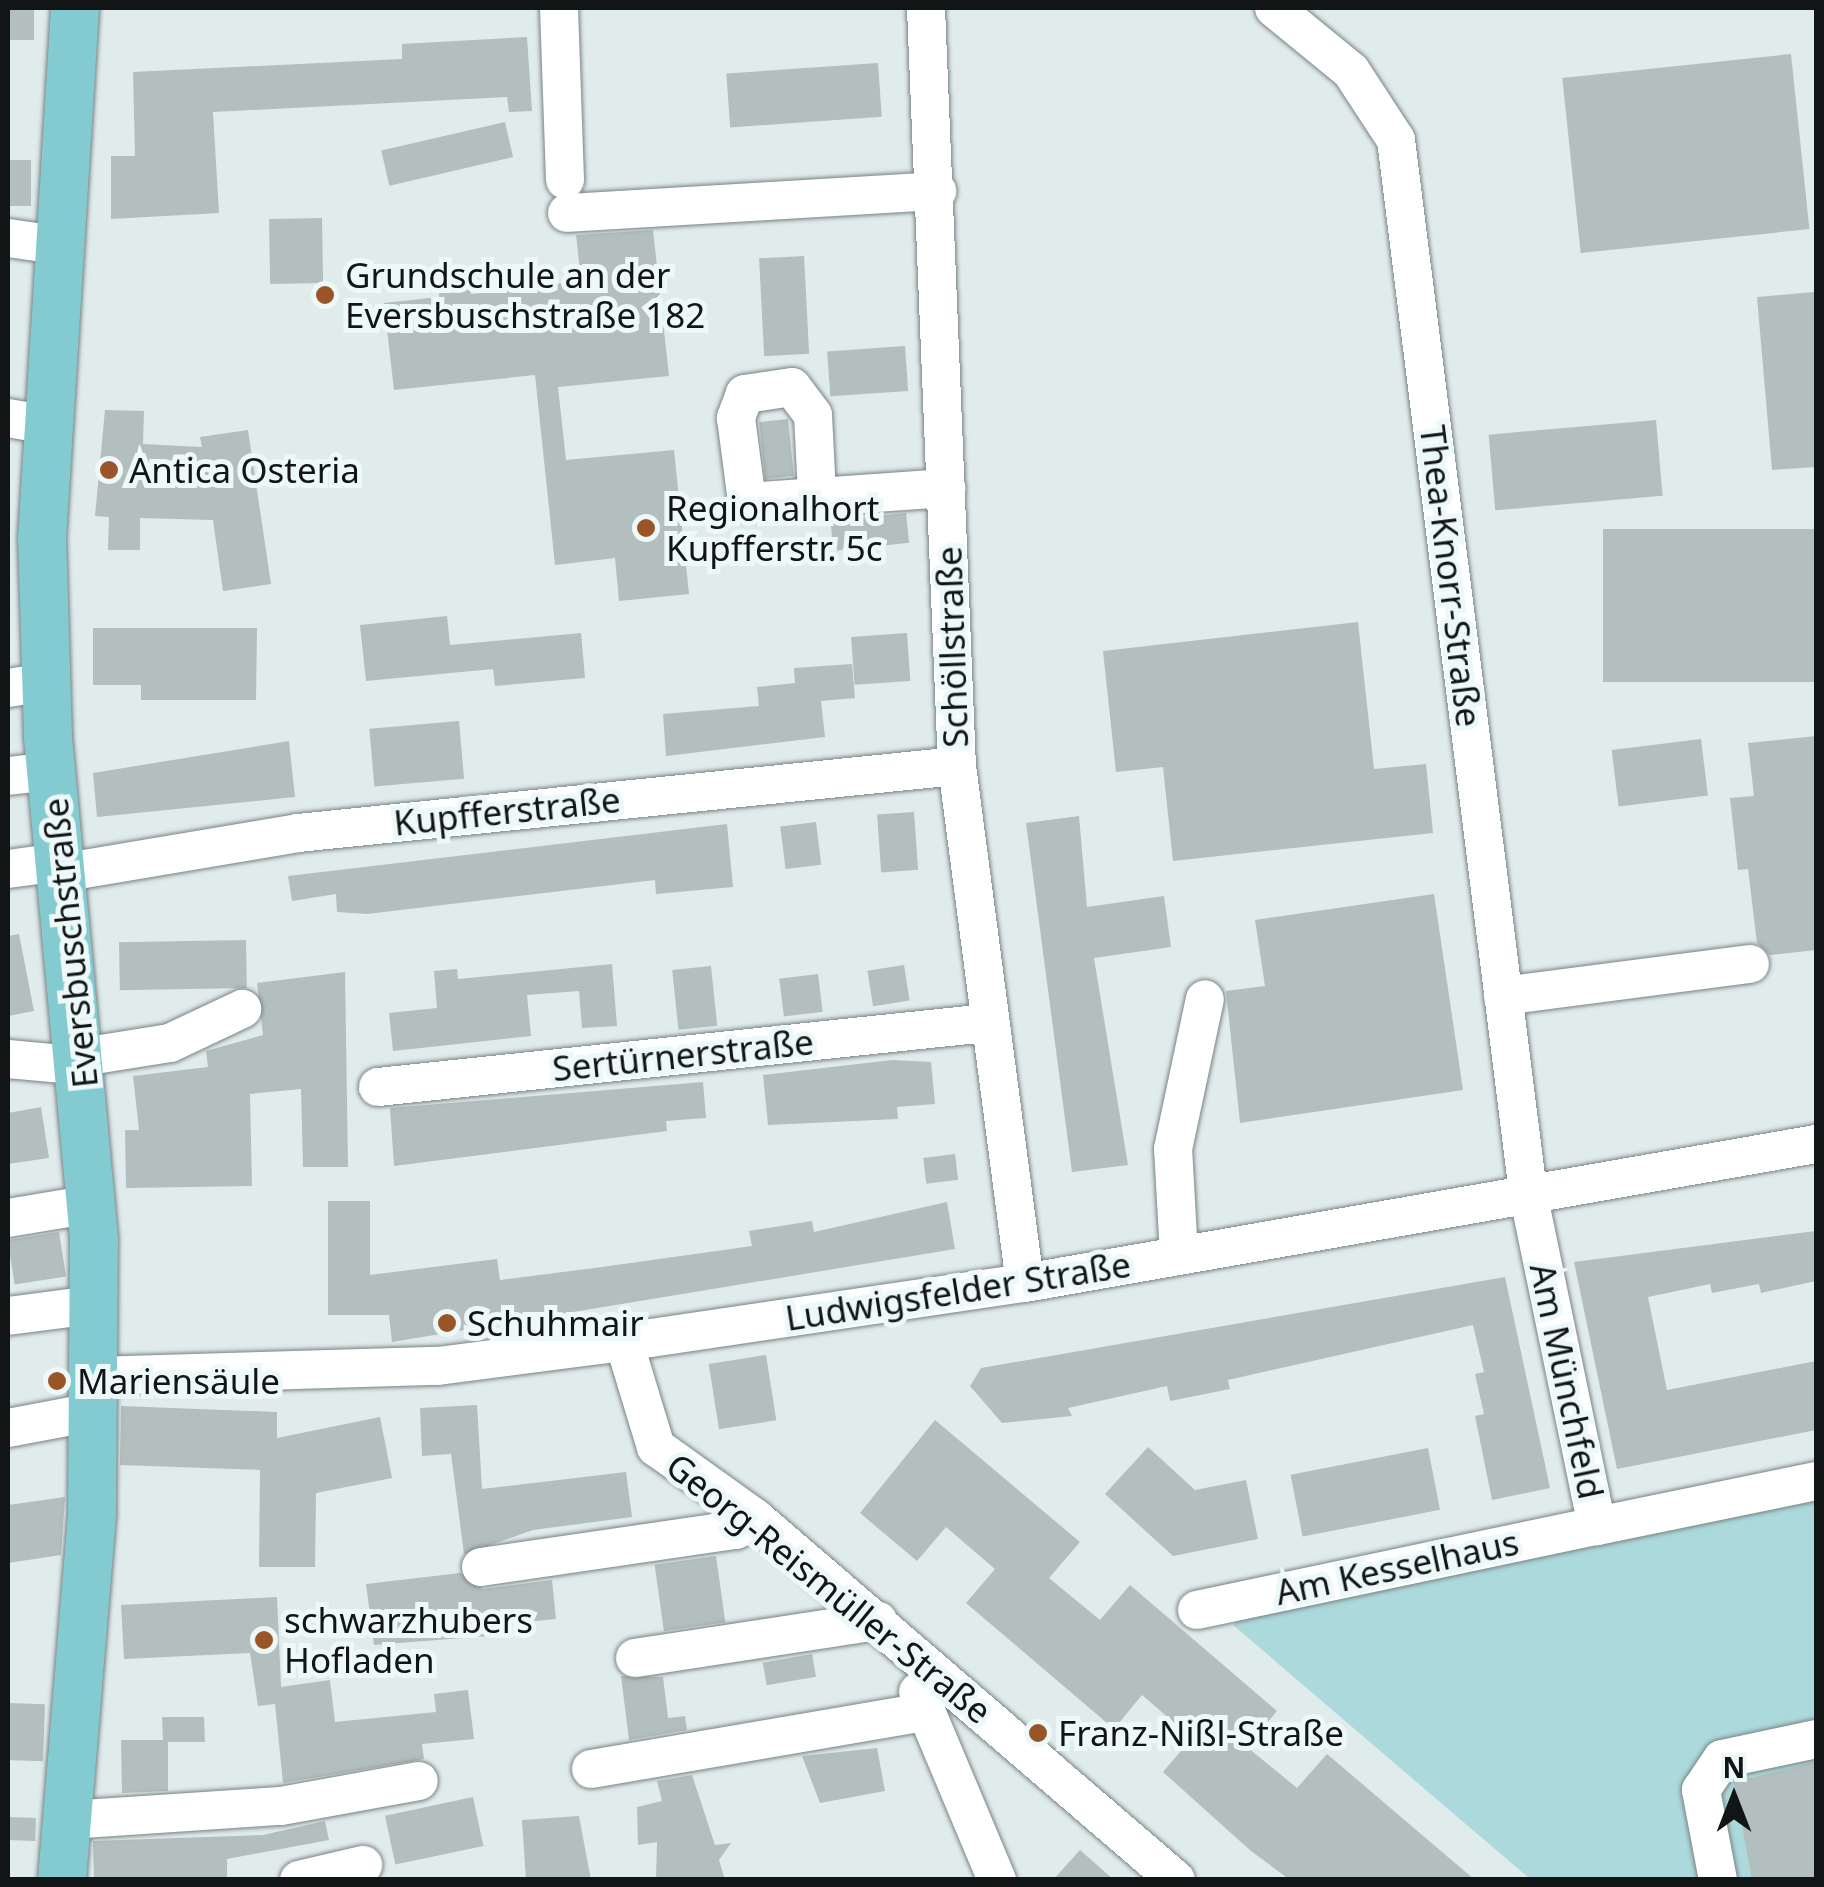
<!DOCTYPE html>
<meta charset="utf-8">
<style>
body{margin:0}
#map{position:relative;width:1824px;height:1887px;overflow:hidden;background:#e0ebec;font-family:"Noto Sans",sans-serif}
div>[style]{position:absolute}
[style*='--x']{left:calc(var(--x)*1px);top:calc(var(--y)*1px);width:calc(var(--w)*1px);rotate:calc(var(--a)*1deg)}
.green>*{inset:0;background:#acd9dc}
.building>*{inset:0;background:#b3bebe;transform-origin:0 0}
.roads{filter:drop-shadow(0 0 2px #798384) drop-shadow(0 0 2px #798384)}
.minor>*{height:38px;margin:-19px;padding:0 19px;transform-origin:19px;border-radius:19px;background:#fff}
.major>*{height:48px;margin:-24px;padding:0 24px;transform-origin:24px;border-radius:24px;background:#84cbd1}
.dots>*{width:28px;height:28px;translate:-50% -50%;box-sizing:border-box;border:5px solid #edf8f9;border-radius:50%}
span{translate:-50% -50%;white-space:nowrap;text-align:center;line-height:1.15;-webkit-text-stroke:10px #edf8f9;paint-order:stroke}
.poi-label{font-size:35px;color:#111515}
.left{translate:0 -50%;text-align:left}
.street-label{font-size:35px;color:#111515}
.frame{position:absolute;inset:0;border:10px solid #111515;pointer-events:none}
.north{position:absolute;left:1684px;top:1747px;width:100px;height:100px;-webkit-text-stroke:8px #edf8f9;paint-order:stroke;rotate:0deg;font-size:28px;font-weight:700;line-height:40px;text-align:center;color:#111515}
.north::after{content:'';display:block;margin:auto;width:35px;height:45px;background:#111515;clip-path:polygon(50% 0,100% 100%,50% 72%,0 100%)}
</style>
<div id="map">
<div class="green">
<i style="clip-path:polygon(1816px 1494px,1816px 1879px,1530px 1879px,1233px 1625px,1246px 1615px)"></i>
</div>
<div class="building">
<i style="left:8px;top:8px;width:26px;height:32px"></i>
<i style="clip-path:polygon(527px 37px,532px 111px,509px 112px,507px 97px,213px 112px,219px 213px,111px 219px,111px 156px,135px 156px,133px 72px,402px 59px,402px 44px)"></i>
<i style="left:1791px;top:54px;width:176px;height:230px;rotate:84deg"></i>
<i style="left:878px;top:63px;width:54px;height:152px;rotate:86deg"></i>
<i style="left:505px;top:122px;width:36px;height:127px;rotate:77deg"></i>
<i style="left:8px;top:160px;width:23px;height:46px"></i>
<i style="left:322px;top:218px;width:65px;height:53px;rotate:89deg"></i>
<i style="clip-path:polygon(653px 230px,669px 376px,558px 387px,566px 460px,674px 450px,689px 594px,619px 601px,615px 558px,555px 565px,535px 375px,394px 390px,384px 303px,439px 297px,440px 278px,465px 277px,471px 294px,581px 281px,576px 235px)"></i>
<i style="left:804px;top:256px;width:98px;height:45px;rotate:87deg"></i>
<i style="clip-path:polygon(1814px 292px,1816px 467px,1772px 470px,1757px 297px)"></i>
<i style="left:905px;top:346px;width:45px;height:78px;rotate:86deg"></i>
<i style="clip-path:polygon(105px 410px,144px 411px,143px 444px,202px 447px,200px 437px,248px 430px,271px 584px,223px 591px,213px 520px,140px 518px,140px 550px,108px 550px,109px 517px,95px 516px)"></i>
<i style="left:788px;top:419px;width:57px;height:29px;rotate:84deg"></i>
<i style="left:1656px;top:420px;width:76px;height:168px;rotate:85deg"></i>
<i style="left:906px;top:513px;width:30px;height:76px;rotate:84deg"></i>
<i style="left:1816px;top:529px;width:153px;height:213px;rotate:90deg"></i>
<i style="clip-path:polygon(447px 616px,450px 645px,581px 633px,585px 678px,495px 686px,493px 669px,366px 681px,360px 625px)"></i>
<i style="clip-path:polygon(1358px 622px,1374px 769px,1426px 764px,1433px 833px,1173px 861px,1163px 767px,1116px 772px,1103px 651px)"></i>
<i style="clip-path:polygon(93px 628px,257px 628px,256px 700px,141px 700px,141px 685px,93px 685px)"></i>
<i style="left:907px;top:633px;width:48px;height:56px;rotate:86deg"></i>
<i style="clip-path:polygon(852px 664px,855px 698px,821px 701px,825px 737px,666px 756px,663px 714px,759px 706px,757px 687px,795px 683px,794px 668px)"></i>
<i style="left:459px;top:721px;width:58px;height:90px;rotate:85deg"></i>
<i style="clip-path:polygon(1816px 736px,1816px 950px,1770px 955px,1757px 943px,1748px 869px,1738px 870px,1730px 798px,1754px 796px,1748px 743px)"></i>
<i style="left:1701px;top:739px;width:57px;height:90px;rotate:83deg"></i>
<i style="clip-path:polygon(289px 741px,295px 797px,97px 817px,93px 773px)"></i>
<i style="left:914px;top:812px;width:58px;height:37px;rotate:86deg"></i>
<i style="clip-path:polygon(1079px 816px,1087px 907px,1164px 896px,1171px 947px,1094px 958px,1128px 1165px,1072px 1172px,1026px 823px)"></i>
<i style="left:816px;top:822px;width:43px;height:36px;rotate:83deg"></i>
<i style="clip-path:polygon(727px 824px,733px 887px,656px 894px,655px 880px,367px 914px,337px 912px,336px 894px,292px 901px,288px 876px)"></i>
<i style="clip-path:polygon(1434px 894px,1463px 1090px,1240px 1123px,1226px 991px,1265px 986px,1255px 920px)"></i>
<i style="clip-path:polygon(19px 934px,34px 1011px,8px 1016px,8px 936px)"></i>
<i style="left:246px;top:940px;width:48px;height:127px;rotate:89deg"></i>
<i style="clip-path:polygon(612px 964px,617px 1026px,582px 1028px,579px 991px,527px 995px,531px 1036px,393px 1051px,389px 1013px,437px 1008px,434px 971px,457px 969px,458px 979px)"></i>
<i style="left:904px;top:965px;width:36px;height:37px;rotate:81deg"></i>
<i style="left:711px;top:966px;width:60px;height:39px;rotate:84deg"></i>
<i style="clip-path:polygon(345px 972px,348px 1167px,303px 1167px,301px 1089px,250px 1094px,252px 1186px,126px 1188px,125px 1130px,139px 1130px,133px 1076px,208px 1067px,206px 1051px,263px 1035px,257px 983px)"></i>
<i style="left:818px;top:974px;width:38px;height:39px;rotate:83deg"></i>
<i style="clip-path:polygon(892px 1060px,931px 1062px,935px 1104px,897px 1107px,898px 1119px,768px 1125px,763px 1075px)"></i>
<i style="clip-path:polygon(703px 1082px,706px 1118px,666px 1121px,667px 1131px,394px 1166px,390px 1108px)"></i>
<i style="clip-path:polygon(41px 1107px,49px 1158px,8px 1164px,8px 1113px)"></i>
<i style="left:955px;top:1154px;width:26px;height:32px;rotate:83deg"></i>
<i style="clip-path:polygon(328px 1201px,370px 1201px,370px 1275px,497px 1259px,500px 1280px,602px 1267px,752px 1246px,749px 1231px,812px 1221px,814px 1232px,947px 1202px,955px 1249px,392px 1342px,389px 1315px,328px 1315px)"></i>
<i style="clip-path:polygon(1816px 1231px,1816px 1281px,1761px 1293px,1759px 1284px,1712px 1293px,1710px 1284px,1648px 1297px,1667px 1390px,1816px 1361px,1816px 1430px,1617px 1469px,1574px 1262px)"></i>
<i style="left:59px;top:1232px;width:45px;height:52px;rotate:81deg"></i>
<i style="clip-path:polygon(1505px 1277px,1550px 1488px,1492px 1500px,1475px 1416px,1484px 1414px,1475px 1374px,1484px 1372px,1473px 1325px,1228px 1380px,1230px 1389px,1170px 1401px,1167px 1386px,1068px 1408px,1072px 1416px,1002px 1423px,970px 1386px,981px 1368px)"></i>
<i style="left:766px;top:1355px;width:66px;height:58px;rotate:81deg"></i>
<i style="clip-path:polygon(477px 1405px,482px 1489px,626px 1472px,632px 1517px,533px 1530px,464px 1554px,451px 1454px,422px 1456px,420px 1408px)"></i>
<i style="clip-path:polygon(121px 1406px,277px 1412px,277px 1438px,380px 1417px,392px 1478px,316px 1493px,315px 1567px,259px 1567px,260px 1470px,120px 1465px)"></i>
<i style="clip-path:polygon(935px 1420px,1080px 1542px,1049px 1578px,1100px 1620px,1130px 1585px,1277px 1711px,1247px 1747px,1297px 1788px,1327px 1754px,1475px 1880px,1290px 1880px,1251px 1851px,1163px 1772px,1192px 1738px,1142px 1695px,1114px 1729px,966px 1603px,995px 1569px,946px 1527px,917px 1561px,860px 1513px)"></i>
<i style="clip-path:polygon(1148px 1447px,1195px 1490px,1246px 1480px,1258px 1539px,1173px 1556px,1105px 1494px)"></i>
<i style="left:1428px;top:1448px;width:63px;height:140px;rotate:79deg"></i>
<i style="clip-path:polygon(65px 1497px,61px 1555px,8px 1563px,8px 1505px)"></i>
<i style="left:716px;top:1556px;width:67px;height:62px;rotate:82deg"></i>
<i style="clip-path:polygon(460px 1573px,483px 1589px,552px 1580px,556px 1619px,525px 1622px,526px 1633px,374px 1645px,366px 1584px)"></i>
<i style="clip-path:polygon(277px 1597px,281px 1687px,330px 1680px,335px 1722px,436px 1712px,434px 1694px,468px 1690px,474px 1739px,422px 1744px,424px 1759px,283px 1783px,275px 1704px,258px 1706px,250px 1653px,124px 1659px,121px 1605px)"></i>
<i style="left:812px;top:1654px;width:23px;height:50px;rotate:80deg"></i>
<i style="clip-path:polygon(621px 1676px,663px 1677px,668px 1718px,685px 1716px,687px 1730px,629px 1740px)"></i>
<i style="left:8px;top:1703px;width:37px;height:57px;rotate:2deg"></i>
<i style="clip-path:polygon(162px 1717px,204px 1717px,205px 1742px,168px 1742px,168px 1791px,122px 1793px,121px 1740px,163px 1740px)"></i>
<i style="clip-path:polygon(877px 1748px,885px 1791px,820px 1803px,802px 1756px)"></i>
<i style="clip-path:polygon(1816px 1762px,1816px 1880px,1752px 1880px,1734px 1782px)"></i>
<i style="clip-path:polygon(692px 1775px,715px 1845px,731px 1843px,719px 1860px,725px 1880px,656px 1880px,657px 1842px,638px 1845px,637px 1807px,662px 1801px,657px 1781px)"></i>
<i style="left:473px;top:1797px;width:50px;height:90px;rotate:78deg"></i>
<i style="clip-path:polygon(579px 1816px,591px 1880px,526px 1880px,522px 1820px)"></i>
<i style="left:8px;top:1817px;width:28px;height:23px;rotate:2deg"></i>
<i style="clip-path:polygon(325px 1821px,329px 1840px,227px 1859px,227px 1880px,94px 1880px,93px 1841px,263px 1835px)"></i>
<i style="clip-path:polygon(1080px 1850px,1114px 1880px,1053px 1880px)"></i>
</div>
<div class="roads">
<div class="minor">
<i style="--x:559;--y:8;--w:172;--a:88"></i>
<i style="--x:926;--y:8;--w:759;--a:87.66"></i>
<i style="--x:957;--y:766;--w:521;--a:82.51"></i>
<i style="--x:1274;--y:8;--w:99;--a:39.3"></i>
<i style="--x:1351;--y:71;--w:82;--a:56.9"></i>
<i style="--x:1396;--y:140;--w:1061;--a:82.85"></i>
<i style="--x:1528;--y:1193;--w:340;--a:78.3"></i>
<i style="--x:1597;--y:1526;--w:224;--a:-11.6"></i>
<i style="--x:567;--y:213;--w:371;--a:-3.4"></i>
<i style="--x:8;--y:238;--w:57;--a:8.1"></i>
<i style="--x:8;--y:418;--w:39;--a:10"></i>
<i style="--x:817;--y:494;--w:79;--a:-92.9"></i>
<i style="--x:813;--y:415;--w:35;--a:-127"></i>
<i style="--x:792;--y:387;--w:48;--a:171.5"></i>
<i style="--x:745;--y:394;--w:26;--a:111"></i>
<i style="--x:736;--y:418;--w:85;--a:82.5"></i>
<i style="--x:747;--y:502;--w:200;--a:-4"></i>
<i style="--x:8;--y:688;--w:37;--a:-9"></i>
<i style="--x:8;--y:776;--w:43;--a:-6.6"></i>
<i style="--x:8;--y:869;--w:51;--a:-7.8"></i>
<i style="--x:60;--y:873;--w:241;--a:-9.5"></i>
<i style="--x:298;--y:833;--w:662;--a:-5.81"></i>
<i style="--x:1503;--y:996;--w:249;--a:-7.4"></i>
<i style="--x:82;--y:1057;--w:89;--a:-9"></i>
<i style="--x:170;--y:1043;--w:80;--a:-25.3"></i>
<i style="--x:8;--y:1059;--w:75;--a:5.3"></i>
<i style="--x:378;--y:1087;--w:612;--a:-6"></i>
<i style="--x:8;--y:1218;--w:85;--a:-9.5"></i>
<i style="--x:1179;--y:1255;--w:106;--a:-93.2"></i>
<i style="--x:1173;--y:1149;--w:153;--a:-78"></i>
<i style="--x:8;--y:1316;--w:86;--a:-7.4"></i>
<i style="--x:624;--y:1342;--w:110;--a:73.1"></i>
<i style="--x:656;--y:1447;--w:122;--a:35.6"></i>
<i style="--x:755;--y:1518;--w:555;--a:40.69"></i>
<i style="--x:93;--y:1376;--w:345;--a:-1.7"></i>
<i style="--x:438;--y:1366;--w:188;--a:-7.4"></i>
<i style="--x:624;--y:1342;--w:405;--a:-8.4"></i>
<i style="--x:1025;--y:1283;--w:803;--a:-9.97"></i>
<i style="--x:8;--y:1428;--w:86;--a:-10.7"></i>
<i style="--x:481;--y:1567;--w:258;--a:-8.3"></i>
<i style="--x:736;--y:1530;--w:22;--a:-32"></i>
<i style="--x:1197;--y:1610;--w:409;--a:-11.9"></i>
<i style="--x:635;--y:1658;--w:246;--a:-8.7"></i>
<i style="--x:918;--y:1692;--w:204;--a:67.2"></i>
<i style="--x:591;--y:1769;--w:340;--a:-9.7"></i>
<i style="--x:68;--y:1820;--w:213;--a:-3.8"></i>
<i style="--x:281;--y:1806;--w:140;--a:-10.3"></i>
<i style="--x:299;--y:1880;--w:66;--a:-13.2"></i>
<i style="--x:1718;--y:1880;--w:92;--a:-100.7"></i>
<i style="--x:1701;--y:1790;--w:37;--a:-56"></i>
<i style="--x:1722;--y:1759;--w:96;--a:-12"></i>
</div>
<div class="major">
<i style="--x:62;--y:1880;--w:368;--a:-85.3"></i>
<i style="--x:92;--y:1513;--w:274;--a:-89.6"></i>
<i style="--x:94;--y:1239;--w:504;--a:-95.24"></i>
<i style="--x:48;--y:737;--w:198;--a:-91.7"></i>
<i style="--x:42;--y:539;--w:532;--a:-86.44"></i>
</div>
</div>
<div class="dots">
<i style="left:325px;top:295px;background:#995527"></i>
<i style="left:109px;top:470px;background:#995527"></i>
<i style="left:646px;top:528px;background:#995527"></i>
<i style="left:447px;top:1323px;background:#995527"></i>
<i style="left:57px;top:1381px;background:#995527"></i>
<i style="left:264px;top:1640px;background:#995527"></i>
<i style="left:1038px;top:1733px;background:#995527"></i>
</div>
<div class="poi-label">
<span class="left" style="left:345px;top:295px">Grundschule an der<br>Eversbuschstraße 182</span>
<span class="left" style="left:129px;top:470px">Antica Osteria</span>
<span class="left" style="left:666px;top:528px">Regionalhort<br>Kupfferstr. 5c</span>
<span class="left" style="left:467px;top:1323px">Schuhmair</span>
<span class="left" style="left:77px;top:1381px">Mariensäule</span>
<span class="left" style="left:284px;top:1640px">schwarzhubers<br>Hofladen</span>
<span class="left" style="left:1058px;top:1733px">Franz-Nißl-Straße</span>
</div>
<div class="street-label">
<span style="left:1451px;top:576px;rotate:83deg">Thea-Knorr-Straße</span>
<span style="left:952px;top:647px;rotate:-92deg">Schöllstraße</span>
<span style="left:507px;top:811px;rotate:-6deg">Kupfferstraße</span>
<span style="left:70px;top:943px;rotate:-96deg">Eversbuschstraße</span>
<span style="left:683px;top:1055px;rotate:-6deg">Sertürnerstraße</span>
<span style="left:958px;top:1291px;rotate:-9deg">Ludwigsfelder Straße</span>
<span style="left:1567px;top:1381px;rotate:78deg">Am Münchfeld</span>
<span style="left:1397px;top:1567px;rotate:-12deg">Am Kesselhaus</span>
<span style="left:829px;top:1588px;rotate:39deg">Georg-Reismüller-Straße</span>
</div>
<div class="frame"></div>
<div class="north">N</div>
</div>
